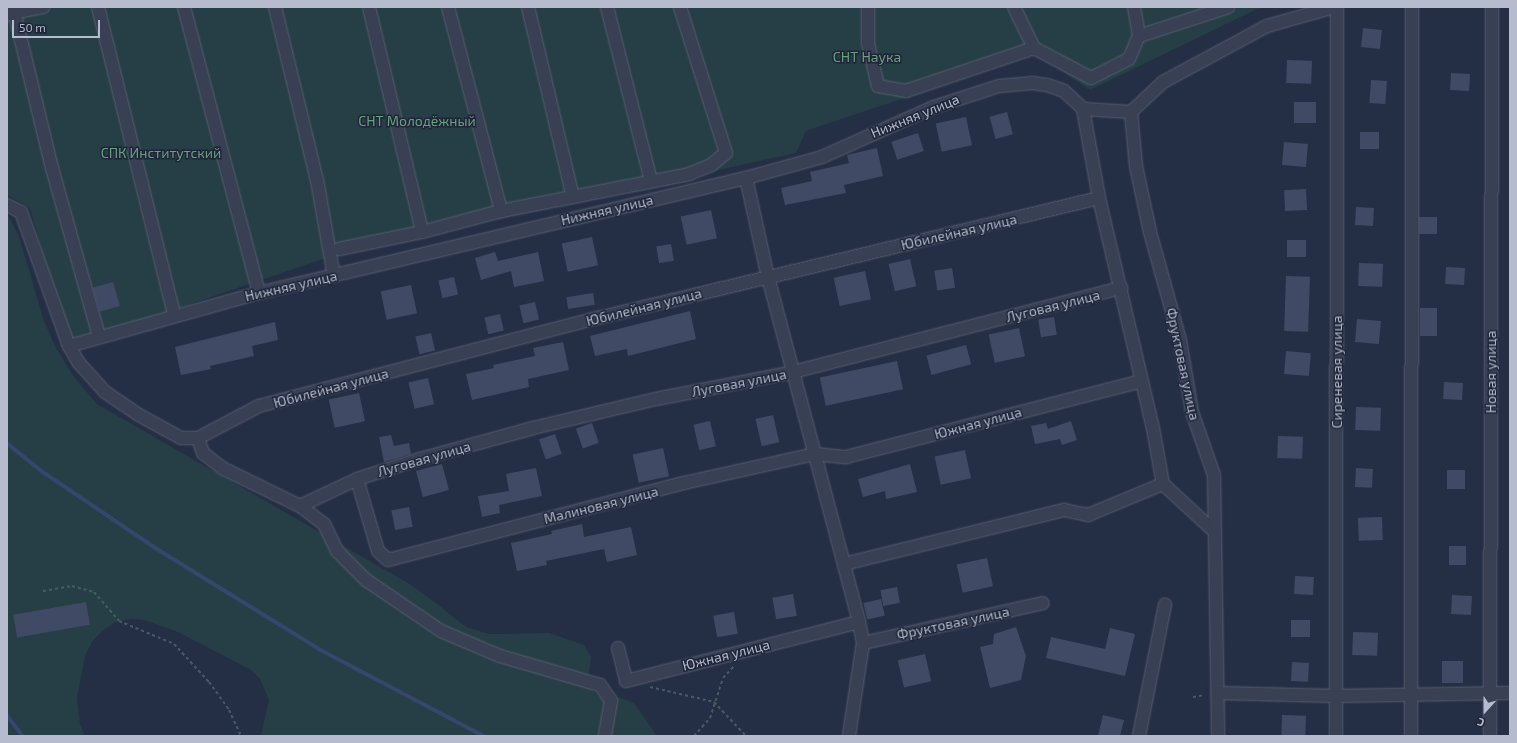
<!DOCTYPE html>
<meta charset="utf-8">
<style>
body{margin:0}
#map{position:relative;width:1517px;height:743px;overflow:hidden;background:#242e45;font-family:"Exo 2",sans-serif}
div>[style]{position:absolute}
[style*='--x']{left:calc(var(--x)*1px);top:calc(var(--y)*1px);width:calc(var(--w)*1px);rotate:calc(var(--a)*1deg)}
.green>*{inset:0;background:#263e45}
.stream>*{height:3.5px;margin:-1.75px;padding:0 1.75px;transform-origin:1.75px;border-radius:1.75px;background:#37466d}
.building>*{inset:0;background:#404a65;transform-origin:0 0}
.path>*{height:2px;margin-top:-1px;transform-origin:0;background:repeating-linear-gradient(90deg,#455b62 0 3px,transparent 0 6px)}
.roads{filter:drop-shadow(0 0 1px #575e71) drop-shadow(0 0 1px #575e71)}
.minor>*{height:12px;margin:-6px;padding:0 6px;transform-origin:6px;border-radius:6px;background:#394054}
span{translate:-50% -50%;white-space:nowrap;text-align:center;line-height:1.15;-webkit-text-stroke:3px #1e2539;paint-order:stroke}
.park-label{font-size:14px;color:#6ba17f}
.street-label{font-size:14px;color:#b6bcce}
.frame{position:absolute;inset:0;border:8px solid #b6bcce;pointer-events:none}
.north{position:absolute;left:1465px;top:691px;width:40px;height:40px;-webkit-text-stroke:3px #1e2539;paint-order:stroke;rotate:201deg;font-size:11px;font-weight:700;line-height:16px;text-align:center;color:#b6bcce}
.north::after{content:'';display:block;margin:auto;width:14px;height:18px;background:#b6bcce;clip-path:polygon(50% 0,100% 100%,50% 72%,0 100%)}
.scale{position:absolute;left:12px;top:20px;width:88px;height:18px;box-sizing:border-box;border:2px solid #b6bcce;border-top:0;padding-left:5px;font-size:12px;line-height:14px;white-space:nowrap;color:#b6bcce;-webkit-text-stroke:3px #1e2539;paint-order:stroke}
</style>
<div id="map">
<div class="green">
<i style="clip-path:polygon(7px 7px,1266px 7px,1255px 10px,1090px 90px,1036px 54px,806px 131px,796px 153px,332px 256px,61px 348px,55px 298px,30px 208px,7px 195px)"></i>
<i style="clip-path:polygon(7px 213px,19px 236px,44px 321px,56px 348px,74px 377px,97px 404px,408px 583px,432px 600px,466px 627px,489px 634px,549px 633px,584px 645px,591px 657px,588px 682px,591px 689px,602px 700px,615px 701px,619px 697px,634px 703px,657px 736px,261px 736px,269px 700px,260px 679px,251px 670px,178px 632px,144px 620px,131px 619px,116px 622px,102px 631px,92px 642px,85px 656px,77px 698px,80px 724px,85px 736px,7px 736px)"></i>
</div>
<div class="stream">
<i style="--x:7;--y:443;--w:46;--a:38.9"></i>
<i style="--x:43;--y:472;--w:134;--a:34"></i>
<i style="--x:154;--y:547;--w:194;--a:31.7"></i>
<i style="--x:319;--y:649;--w:187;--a:27.8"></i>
<i style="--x:7;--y:715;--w:26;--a:53"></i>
</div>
<div class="building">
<i style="left:1363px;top:28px;width:19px;height:19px;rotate:6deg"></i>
<i style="left:1287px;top:60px;width:25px;height:23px;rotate:2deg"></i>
<i style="left:1451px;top:73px;width:19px;height:17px;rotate:3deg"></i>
<i style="left:1371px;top:80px;width:16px;height:23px;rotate:4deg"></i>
<i style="left:1294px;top:102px;width:22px;height:21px"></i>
<i style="left:1007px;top:112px;width:23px;height:18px;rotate:75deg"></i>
<i style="left:966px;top:117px;width:29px;height:31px;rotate:78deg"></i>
<i style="left:1360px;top:132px;width:19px;height:17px"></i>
<i style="left:918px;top:133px;width:19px;height:28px;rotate:72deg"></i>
<i style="left:1284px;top:142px;width:24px;height:23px;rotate:5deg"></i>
<i style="clip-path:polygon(877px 148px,883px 176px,844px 185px,846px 193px,785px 205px,781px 188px,812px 181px,810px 172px,849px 163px,847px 155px)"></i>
<i style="left:1306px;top:189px;width:21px;height:22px;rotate:87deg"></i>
<i style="left:1356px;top:207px;width:18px;height:18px;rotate:3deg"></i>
<i style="left:711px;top:210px;width:29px;height:31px;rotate:78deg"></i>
<i style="left:1419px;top:217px;width:18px;height:17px"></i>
<i style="left:592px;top:237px;width:29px;height:31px;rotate:78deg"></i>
<i style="left:1287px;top:240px;width:19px;height:17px"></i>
<i style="left:671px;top:244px;width:17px;height:15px;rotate:80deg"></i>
<i style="clip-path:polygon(495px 252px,498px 261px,538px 252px,544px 281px,514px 287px,511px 271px,481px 280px,475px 258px)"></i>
<i style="left:910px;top:259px;width:28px;height:22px;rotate:77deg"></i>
<i style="left:1359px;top:263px;width:24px;height:23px;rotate:2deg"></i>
<i style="left:1446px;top:267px;width:19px;height:17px;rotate:3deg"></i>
<i style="left:952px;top:268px;width:20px;height:18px;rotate:81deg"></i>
<i style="left:865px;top:271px;width:29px;height:32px;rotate:78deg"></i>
<i style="left:1286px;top:276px;width:24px;height:55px;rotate:2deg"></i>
<i style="left:454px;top:277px;width:18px;height:16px;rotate:77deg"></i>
<i style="left:113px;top:282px;width:25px;height:21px;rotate:74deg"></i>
<i style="left:411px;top:285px;width:29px;height:31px;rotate:78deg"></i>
<i style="left:593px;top:293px;width:12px;height:27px;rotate:81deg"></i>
<i style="left:535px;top:302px;width:18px;height:16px;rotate:77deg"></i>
<i style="left:1420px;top:308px;width:17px;height:28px"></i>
<i style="clip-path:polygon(690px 311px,696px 339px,628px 356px,627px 349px,595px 356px,590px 336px)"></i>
<i style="left:500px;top:314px;width:17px;height:16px;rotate:77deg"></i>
<i style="left:1054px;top:317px;width:18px;height:16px;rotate:81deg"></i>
<i style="left:1357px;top:319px;width:24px;height:23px;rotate:5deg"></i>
<i style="clip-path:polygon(275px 322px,278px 340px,252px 346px,254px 356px,210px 366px,211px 369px,181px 375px,175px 347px)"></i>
<i style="left:1019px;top:328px;width:29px;height:31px;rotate:78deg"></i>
<i style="left:431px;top:333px;width:18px;height:16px;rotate:77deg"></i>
<i style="clip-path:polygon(563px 342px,569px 370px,528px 379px,529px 387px,472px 400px,466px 374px,494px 368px,493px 365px,535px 356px,533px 348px)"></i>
<i style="left:966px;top:345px;width:20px;height:41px;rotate:75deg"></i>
<i style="left:1286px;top:351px;width:25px;height:23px;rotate:5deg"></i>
<i style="left:897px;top:361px;width:29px;height:79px;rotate:78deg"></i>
<i style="left:428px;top:378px;width:27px;height:20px;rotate:77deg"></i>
<i style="left:1444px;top:382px;width:19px;height:17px;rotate:3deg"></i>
<i style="left:359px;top:393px;width:29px;height:31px;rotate:78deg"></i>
<i style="left:1356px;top:407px;width:25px;height:23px;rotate:2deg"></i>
<i style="left:773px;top:415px;width:28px;height:18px;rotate:77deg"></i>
<i style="left:710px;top:421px;width:26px;height:17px;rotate:77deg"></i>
<i style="clip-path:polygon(1071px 421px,1077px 440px,1062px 445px,1060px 439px,1035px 444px,1031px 426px,1046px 423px,1048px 429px)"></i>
<i style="left:592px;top:423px;width:21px;height:17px;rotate:71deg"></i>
<i style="left:555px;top:434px;width:21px;height:17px;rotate:71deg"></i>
<i style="clip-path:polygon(391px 435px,394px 446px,409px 443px,411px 454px,384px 462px,379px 437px)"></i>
<i style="left:1278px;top:436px;width:25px;height:22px;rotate:2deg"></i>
<i style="left:663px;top:448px;width:29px;height:31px;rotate:78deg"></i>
<i style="left:965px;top:450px;width:29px;height:31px;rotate:78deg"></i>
<i style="left:442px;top:464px;width:27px;height:27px;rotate:75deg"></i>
<i style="clip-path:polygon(910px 464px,917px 492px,886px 499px,885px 491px,863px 497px,858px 479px)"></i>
<i style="clip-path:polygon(536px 468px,542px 496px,499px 505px,500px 513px,482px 517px,478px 496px,509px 491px,506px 474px)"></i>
<i style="left:1356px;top:468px;width:17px;height:19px;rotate:3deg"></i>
<i style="left:1447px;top:470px;width:18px;height:19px"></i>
<i style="left:409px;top:507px;width:20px;height:18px;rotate:79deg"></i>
<i style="left:1382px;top:517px;width:23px;height:24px;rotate:88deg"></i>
<i style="clip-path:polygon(582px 524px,584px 537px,631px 527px,637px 555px,607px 562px,604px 549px,546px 561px,547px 565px,517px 571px,511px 543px,552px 534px,551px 531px)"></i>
<i style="left:1449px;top:546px;width:17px;height:19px"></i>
<i style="left:987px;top:558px;width:29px;height:31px;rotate:78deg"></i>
<i style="left:1295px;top:576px;width:19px;height:18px;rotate:3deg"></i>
<i style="left:897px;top:587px;width:16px;height:17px;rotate:79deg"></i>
<i style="left:793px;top:594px;width:22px;height:21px;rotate:80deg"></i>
<i style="left:1452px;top:595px;width:20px;height:19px;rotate:3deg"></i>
<i style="left:881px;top:599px;width:17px;height:18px;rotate:77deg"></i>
<i style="left:86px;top:602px;width:23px;height:74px;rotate:80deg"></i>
<i style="left:734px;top:612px;width:22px;height:21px;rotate:80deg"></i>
<i style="left:1291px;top:620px;width:19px;height:17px"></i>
<i style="clip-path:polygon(1016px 627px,1026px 656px,1021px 680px,990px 688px,980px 647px,993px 644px,994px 634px)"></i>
<i style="clip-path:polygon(1110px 628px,1135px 634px,1125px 676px,1046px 658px,1051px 637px,1105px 649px)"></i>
<i style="left:1353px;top:632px;width:25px;height:23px;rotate:2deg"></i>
<i style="left:925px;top:654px;width:28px;height:28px;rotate:77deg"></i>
<i style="left:1442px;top:661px;width:21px;height:22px"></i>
<i style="left:1292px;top:662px;width:17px;height:19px;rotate:3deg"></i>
<i style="clip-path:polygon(1103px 715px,1124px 720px,1120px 736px,1098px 736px)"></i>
<i style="left:1282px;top:715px;width:24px;height:21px;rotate:2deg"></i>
</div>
<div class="path">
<i style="--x:43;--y:591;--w:29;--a:-10"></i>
<i style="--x:72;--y:586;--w:23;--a:15"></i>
<i style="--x:94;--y:592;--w:38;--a:49"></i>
<i style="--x:119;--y:621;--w:60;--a:22.7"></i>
<i style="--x:174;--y:644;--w:52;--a:47.4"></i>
<i style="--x:209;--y:682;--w:34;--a:54"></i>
<i style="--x:229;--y:710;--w:29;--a:65"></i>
<i style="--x:650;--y:687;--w:66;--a:13.2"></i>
<i style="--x:714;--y:702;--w:47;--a:46.7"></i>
<i style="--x:1193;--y:697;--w:12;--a:-9"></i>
<i style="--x:694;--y:736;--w:24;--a:-48"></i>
<i style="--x:710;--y:718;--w:42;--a:-72"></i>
<i style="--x:723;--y:678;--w:16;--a:-47"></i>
</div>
<div class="roads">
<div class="minor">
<i style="--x:13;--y:7;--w:166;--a:76.4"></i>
<i style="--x:52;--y:168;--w:174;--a:74.4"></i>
<i style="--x:98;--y:7;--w:317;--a:76.1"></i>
<i style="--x:184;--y:7;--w:296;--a:75.3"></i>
<i style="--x:275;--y:7;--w:178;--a:76.4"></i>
<i style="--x:317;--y:180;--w:97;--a:80"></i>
<i style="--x:369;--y:7;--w:231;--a:76.7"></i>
<i style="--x:448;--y:7;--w:211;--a:75.4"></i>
<i style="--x:528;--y:7;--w:195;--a:76.7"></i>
<i style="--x:607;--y:7;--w:179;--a:75.8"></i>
<i style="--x:868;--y:7;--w:36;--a:90"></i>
<i style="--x:868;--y:43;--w:44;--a:76.9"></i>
<i style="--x:878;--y:86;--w:28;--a:10"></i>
<i style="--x:906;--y:91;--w:135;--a:-18.6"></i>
<i style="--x:1034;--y:48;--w:64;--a:27.8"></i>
<i style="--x:1091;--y:78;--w:42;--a:-26.6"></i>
<i style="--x:1129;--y:59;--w:25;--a:-67"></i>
<i style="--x:1139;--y:36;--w:94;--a:-18"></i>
<i style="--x:1014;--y:7;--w:46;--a:64"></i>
<i style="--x:1134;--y:7;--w:29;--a:80"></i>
<i style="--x:7;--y:14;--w:37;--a:-11"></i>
<i style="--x:1083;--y:109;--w:90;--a:79.8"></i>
<i style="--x:1099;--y:198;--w:236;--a:76.8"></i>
<i style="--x:1153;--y:428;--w:57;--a:79.9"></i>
<i style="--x:1163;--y:484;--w:71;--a:42.7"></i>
<i style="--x:1131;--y:112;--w:54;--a:84.7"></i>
<i style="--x:1136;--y:166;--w:67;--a:78"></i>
<i style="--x:1150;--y:232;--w:112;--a:74.5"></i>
<i style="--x:1180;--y:340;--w:73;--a:80.5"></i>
<i style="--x:1192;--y:412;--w:67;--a:70.8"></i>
<i style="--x:1214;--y:475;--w:261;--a:89.1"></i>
<i style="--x:1131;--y:112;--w:44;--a:-43.2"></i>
<i style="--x:1163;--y:82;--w:118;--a:-28.3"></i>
<i style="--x:1267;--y:26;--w:70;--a:-15.8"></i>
<i style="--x:746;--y:178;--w:101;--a:77.5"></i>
<i style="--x:768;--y:277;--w:357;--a:75.2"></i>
<i style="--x:859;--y:622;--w:21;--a:79"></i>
<i style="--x:863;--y:643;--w:94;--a:98.6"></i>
<i style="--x:7;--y:205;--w:16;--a:27"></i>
<i style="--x:21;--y:212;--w:142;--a:70.3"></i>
<i style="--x:69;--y:346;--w:20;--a:60"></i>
<i style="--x:79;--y:363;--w:39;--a:48"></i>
<i style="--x:105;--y:392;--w:41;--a:34.1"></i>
<i style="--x:139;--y:415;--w:48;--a:28.7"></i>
<i style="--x:181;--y:438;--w:17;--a:0"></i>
<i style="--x:198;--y:438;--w:16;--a:72"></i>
<i style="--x:203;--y:453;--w:24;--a:38"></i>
<i style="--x:222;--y:468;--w:87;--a:26"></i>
<i style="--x:300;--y:506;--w:30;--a:37"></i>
<i style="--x:324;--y:524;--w:30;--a:64"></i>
<i style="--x:337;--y:551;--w:41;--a:45"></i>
<i style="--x:366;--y:580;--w:91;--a:34.2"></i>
<i style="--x:441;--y:631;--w:64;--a:23"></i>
<i style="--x:500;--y:656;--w:104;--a:16.2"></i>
<i style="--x:600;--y:685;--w:19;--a:55"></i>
<i style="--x:611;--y:701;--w:36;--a:100"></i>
<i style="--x:339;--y:249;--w:85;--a:-11.6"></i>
<i style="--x:422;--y:232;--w:82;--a:-14.9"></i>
<i style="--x:501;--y:211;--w:192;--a:-11.1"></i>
<i style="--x:689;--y:174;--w:24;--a:-22"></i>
<i style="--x:711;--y:165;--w:19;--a:-39"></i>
<i style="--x:726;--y:153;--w:153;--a:-107.5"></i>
<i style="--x:69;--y:346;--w:197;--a:-15.6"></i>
<i style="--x:259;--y:293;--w:500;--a:-13.29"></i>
<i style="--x:746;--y:178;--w:79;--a:-15.4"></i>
<i style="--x:822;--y:157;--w:123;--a:-24.1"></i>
<i style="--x:934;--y:107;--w:68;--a:-17.9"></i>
<i style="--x:999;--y:86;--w:33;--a:-5"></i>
<i style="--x:1032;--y:83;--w:15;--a:8"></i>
<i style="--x:1047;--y:85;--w:18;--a:19"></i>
<i style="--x:1064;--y:91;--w:26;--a:43"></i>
<i style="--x:1083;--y:109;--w:48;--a:3.6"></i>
<i style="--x:198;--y:438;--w:69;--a:-27.7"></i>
<i style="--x:259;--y:406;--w:350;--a:-14.6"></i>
<i style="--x:598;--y:318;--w:515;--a:-13.47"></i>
<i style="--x:357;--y:479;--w:66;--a:-17.6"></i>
<i style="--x:420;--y:459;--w:117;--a:-15.3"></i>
<i style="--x:533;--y:428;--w:126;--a:-13.3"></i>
<i style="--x:656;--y:399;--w:140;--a:-11.1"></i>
<i style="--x:793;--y:372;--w:339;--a:-14.4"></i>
<i style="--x:300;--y:506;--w:63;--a:-25.3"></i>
<i style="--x:357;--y:479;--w:75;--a:73.7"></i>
<i style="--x:378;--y:551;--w:13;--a:42"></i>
<i style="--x:388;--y:560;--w:306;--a:-14.6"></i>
<i style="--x:684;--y:483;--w:134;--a:-12.5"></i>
<i style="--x:815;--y:454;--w:31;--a:6"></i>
<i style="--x:846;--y:457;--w:305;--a:-14.4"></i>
<i style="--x:844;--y:564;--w:227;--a:-13.8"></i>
<i style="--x:1064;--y:510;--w:25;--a:12"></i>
<i style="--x:1088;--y:515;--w:81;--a:-22.5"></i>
<i style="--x:863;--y:643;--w:184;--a:-12.5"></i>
<i style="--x:618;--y:648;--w:34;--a:76"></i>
<i style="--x:626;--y:681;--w:240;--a:-14.2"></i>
<i style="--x:1218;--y:693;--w:118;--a:1.5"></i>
<i style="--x:1336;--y:696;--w:174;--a:-1"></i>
<i style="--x:1139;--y:736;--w:134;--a:-78.8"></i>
<i style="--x:1336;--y:736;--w:729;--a:-89.92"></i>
<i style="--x:1411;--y:736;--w:729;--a:-89.92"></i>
<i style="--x:1490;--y:736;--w:729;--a:-89.84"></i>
</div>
</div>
<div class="park-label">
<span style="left:867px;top:57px">СНТ Наука</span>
<span style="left:417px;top:121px">СНТ Молодёжный</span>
<span style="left:161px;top:153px">СПК Институтский</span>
</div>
<div class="street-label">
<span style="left:915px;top:116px;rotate:-22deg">Нижняя улица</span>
<span style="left:607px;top:210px;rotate:-13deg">Нижняя улица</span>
<span style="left:959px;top:232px;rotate:-13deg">Юбилейная улица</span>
<span style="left:291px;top:286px;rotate:-13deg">Нижняя улица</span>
<span style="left:1053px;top:306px;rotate:-14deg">Луговая улица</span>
<span style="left:644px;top:307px;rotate:-14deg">Юбилейная улица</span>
<span style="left:1183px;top:364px;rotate:78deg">Фруктовая улица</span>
<span style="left:1337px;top:372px;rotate:-90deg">Сиреневая улица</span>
<span style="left:1491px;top:372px;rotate:-90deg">Новая улица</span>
<span style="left:739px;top:383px;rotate:-11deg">Луговая улица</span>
<span style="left:331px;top:388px;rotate:-15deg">Юбилейная улица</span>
<span style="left:978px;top:423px;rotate:-15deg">Южная улица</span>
<span style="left:424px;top:459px;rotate:-16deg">Луговая улица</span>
<span style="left:601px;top:505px;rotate:-14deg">Малиновая улица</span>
<span style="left:953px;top:623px;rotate:-12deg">Фруктовая улица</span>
<span style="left:726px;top:655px;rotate:-14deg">Южная улица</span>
</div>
<div class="frame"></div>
<div class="north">С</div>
<div class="scale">50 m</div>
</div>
